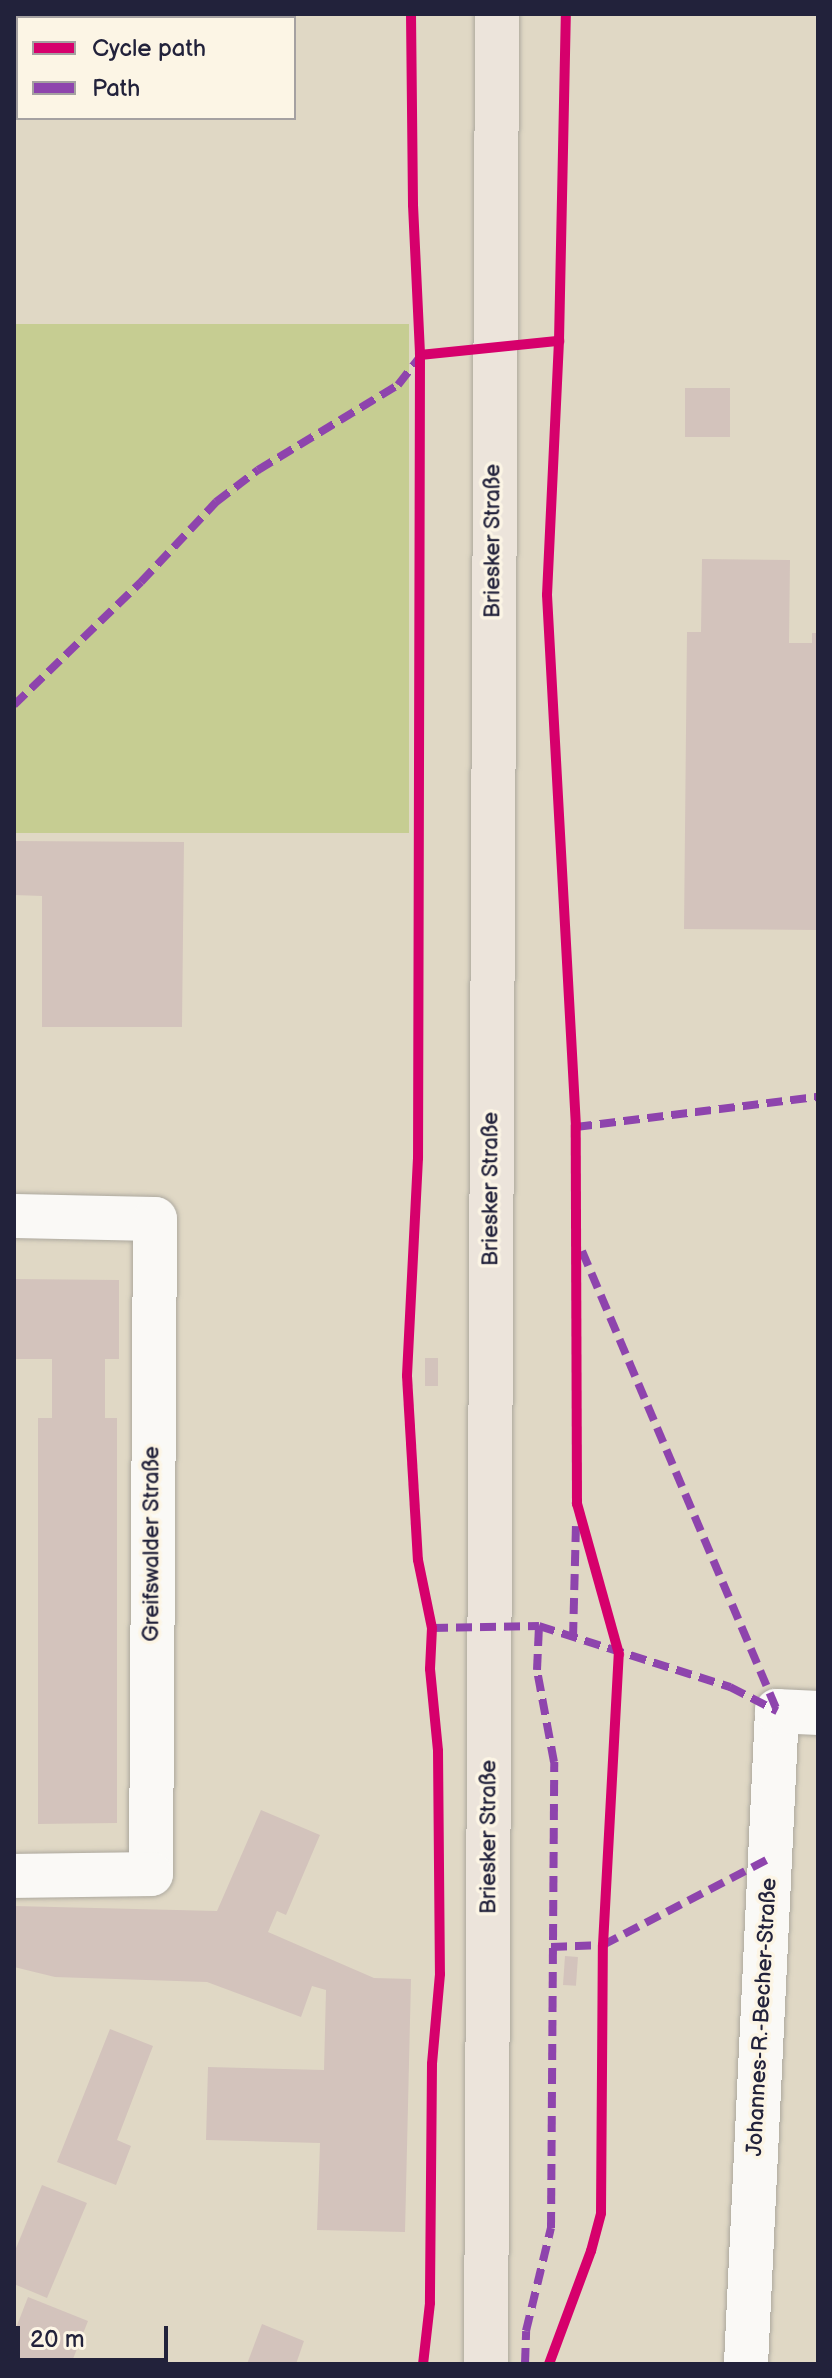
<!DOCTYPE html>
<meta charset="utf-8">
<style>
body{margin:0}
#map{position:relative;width:832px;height:2378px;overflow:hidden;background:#e0d8c5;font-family:"Balsamiq Sans",sans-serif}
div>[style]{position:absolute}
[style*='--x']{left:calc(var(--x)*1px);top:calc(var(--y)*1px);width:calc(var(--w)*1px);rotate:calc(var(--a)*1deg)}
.green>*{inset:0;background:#c6cd92;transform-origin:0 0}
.building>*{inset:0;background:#d3c3bc;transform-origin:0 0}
.roads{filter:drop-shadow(0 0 2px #aca89e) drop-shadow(0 0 2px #aca89e)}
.minor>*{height:44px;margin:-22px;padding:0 22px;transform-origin:22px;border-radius:22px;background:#faf9f6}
.major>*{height:44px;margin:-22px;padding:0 22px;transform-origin:22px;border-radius:22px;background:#ece4db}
.quiet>*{height:8px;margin-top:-4px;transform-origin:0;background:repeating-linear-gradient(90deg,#8e44ad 0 16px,transparent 0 24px)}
.cycleway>*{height:10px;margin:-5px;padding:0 5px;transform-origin:5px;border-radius:5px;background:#d6006c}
span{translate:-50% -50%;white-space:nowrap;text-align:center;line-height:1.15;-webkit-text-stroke:7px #fcf5e5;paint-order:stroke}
.street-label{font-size:22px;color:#22223b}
.frame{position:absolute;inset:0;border:16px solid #22223b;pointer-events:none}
.legend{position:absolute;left:16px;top:16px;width:280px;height:104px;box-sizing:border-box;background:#fcf5e5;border:2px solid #a5a1a1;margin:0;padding:10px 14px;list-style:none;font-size:24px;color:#22223b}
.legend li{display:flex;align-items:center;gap:16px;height:40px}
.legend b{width:40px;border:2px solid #a5a1a1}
.scale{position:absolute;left:16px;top:2326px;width:152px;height:36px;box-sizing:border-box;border:4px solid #22223b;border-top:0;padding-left:10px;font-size:24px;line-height:28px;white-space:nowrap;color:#22223b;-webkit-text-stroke:6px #fcf5e5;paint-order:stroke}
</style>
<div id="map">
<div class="green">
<i style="left:409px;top:324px;width:509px;height:395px;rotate:90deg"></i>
</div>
<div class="building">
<i style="left:685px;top:388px;width:45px;height:49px"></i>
<i style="clip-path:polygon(702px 559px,790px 560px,789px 643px,812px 643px,812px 633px,818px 633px,818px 930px,684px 929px,687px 632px,701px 632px)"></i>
<i style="clip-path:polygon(14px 841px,184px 842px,182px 1027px,42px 1027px,42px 896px,14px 895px)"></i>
<i style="clip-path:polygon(14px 1279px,119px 1280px,119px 1359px,105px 1359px,105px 1418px,117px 1418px,117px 1823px,38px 1824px,38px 1418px,52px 1418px,52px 1359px,14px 1359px)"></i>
<i style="left:425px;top:1358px;width:13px;height:28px"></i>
<i style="clip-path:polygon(261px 1810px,320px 1835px,286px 1915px,277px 1911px,268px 1932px,374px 1978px,411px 1979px,405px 2232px,317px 2230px,320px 2143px,206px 2140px,208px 2067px,324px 2070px,326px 1990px,312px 1986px,301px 2017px,207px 1982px,55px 1977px,14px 1967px,14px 1906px,217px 1911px)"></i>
<i style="left:565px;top:1956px;width:13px;height:29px;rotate:4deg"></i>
<i style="clip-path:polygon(110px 2029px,153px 2046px,117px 2140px,131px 2146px,116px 2185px,57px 2162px)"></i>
<i style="clip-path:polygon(42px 2185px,87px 2203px,47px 2298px,14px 2284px,14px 2253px)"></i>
<i style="clip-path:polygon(28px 2297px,88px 2321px,71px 2364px,14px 2364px,14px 2333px)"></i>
<i style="clip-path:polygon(262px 2324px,304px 2341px,296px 2364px,247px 2364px)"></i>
</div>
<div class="roads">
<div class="minor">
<i style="--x:14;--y:1216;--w:141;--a:1.2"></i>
<i style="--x:155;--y:1219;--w:655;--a:90.35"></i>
<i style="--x:151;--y:1874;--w:137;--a:179.2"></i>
<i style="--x:746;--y:2364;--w:654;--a:-87.28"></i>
<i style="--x:777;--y:1711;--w:41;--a:2.8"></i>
</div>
<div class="major">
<i style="--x:486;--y:2364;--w:2350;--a:-89.73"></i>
</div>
</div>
<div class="quiet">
<i style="--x:14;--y:705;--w:177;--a:-44.1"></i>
<i style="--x:141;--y:582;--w:110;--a:-46.8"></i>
<i style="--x:216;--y:502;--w:53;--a:-37.3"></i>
<i style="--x:258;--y:470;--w:164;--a:-31.3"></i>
<i style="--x:398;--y:385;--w:33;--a:-52"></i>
<i style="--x:576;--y:1127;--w:244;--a:-7.1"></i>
<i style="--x:582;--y:1251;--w:500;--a:67"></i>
<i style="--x:432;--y:1628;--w:107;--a:-1.1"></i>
<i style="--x:539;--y:1626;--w:201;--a:17.7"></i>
<i style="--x:730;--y:1687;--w:53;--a:27.1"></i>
<i style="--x:573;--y:1638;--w:112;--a:-88.5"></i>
<i style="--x:551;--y:1947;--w:52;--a:-2.2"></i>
<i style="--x:603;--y:1945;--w:188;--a:-27.5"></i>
<i style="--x:525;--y:2364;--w:33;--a:-88"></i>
<i style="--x:526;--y:2331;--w:106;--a:-76.4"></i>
<i style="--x:551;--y:2228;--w:466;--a:-89.6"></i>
<i style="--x:554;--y:1762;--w:94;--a:-100.5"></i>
<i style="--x:537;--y:1670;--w:44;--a:-87.4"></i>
</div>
<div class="cycleway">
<i style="--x:411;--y:14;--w:191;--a:89.4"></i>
<i style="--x:413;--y:205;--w:150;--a:87.3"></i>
<i style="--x:420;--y:355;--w:803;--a:90.14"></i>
<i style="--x:418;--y:1158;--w:218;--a:92.9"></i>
<i style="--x:407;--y:1376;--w:184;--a:86.6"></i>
<i style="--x:418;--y:1560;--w:69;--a:78.4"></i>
<i style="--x:432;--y:1628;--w:41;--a:92.8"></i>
<i style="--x:430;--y:1669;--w:82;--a:84.4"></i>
<i style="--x:438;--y:1751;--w:223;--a:89.5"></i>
<i style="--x:440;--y:1974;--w:90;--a:95.1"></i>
<i style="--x:432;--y:2064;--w:239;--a:90.5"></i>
<i style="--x:430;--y:2303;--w:61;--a:96.5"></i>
<i style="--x:420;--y:355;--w:140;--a:-5.8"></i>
<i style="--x:549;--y:2364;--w:121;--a:-69.6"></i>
<i style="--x:591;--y:2251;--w:39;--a:-75"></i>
<i style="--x:601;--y:2213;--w:268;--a:-89.6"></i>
<i style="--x:603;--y:1945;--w:291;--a:-86.9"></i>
<i style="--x:619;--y:1654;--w:156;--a:-105.6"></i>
<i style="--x:577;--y:1504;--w:377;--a:-90.2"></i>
<i style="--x:576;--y:1127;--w:533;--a:-93.12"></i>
<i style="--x:547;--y:595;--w:254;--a:-87.3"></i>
<i style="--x:559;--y:341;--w:327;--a:-88.8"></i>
</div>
<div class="street-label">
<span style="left:493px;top:541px;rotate:-90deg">Briesker Straße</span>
<span style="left:491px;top:1189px;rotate:-90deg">Briesker Straße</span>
<span style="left:152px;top:1544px;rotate:-90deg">Greifswalder Straße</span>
<span style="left:489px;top:1837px;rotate:-90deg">Briesker Straße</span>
<span style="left:762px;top:2017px;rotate:-87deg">Johannes-R.-Becher-Straße</span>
</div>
<div class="frame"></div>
<ul class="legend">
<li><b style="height:10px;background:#d6006c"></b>Cycle path</li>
<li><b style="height:10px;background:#8e44ad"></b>Path</li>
</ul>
<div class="scale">20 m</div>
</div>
